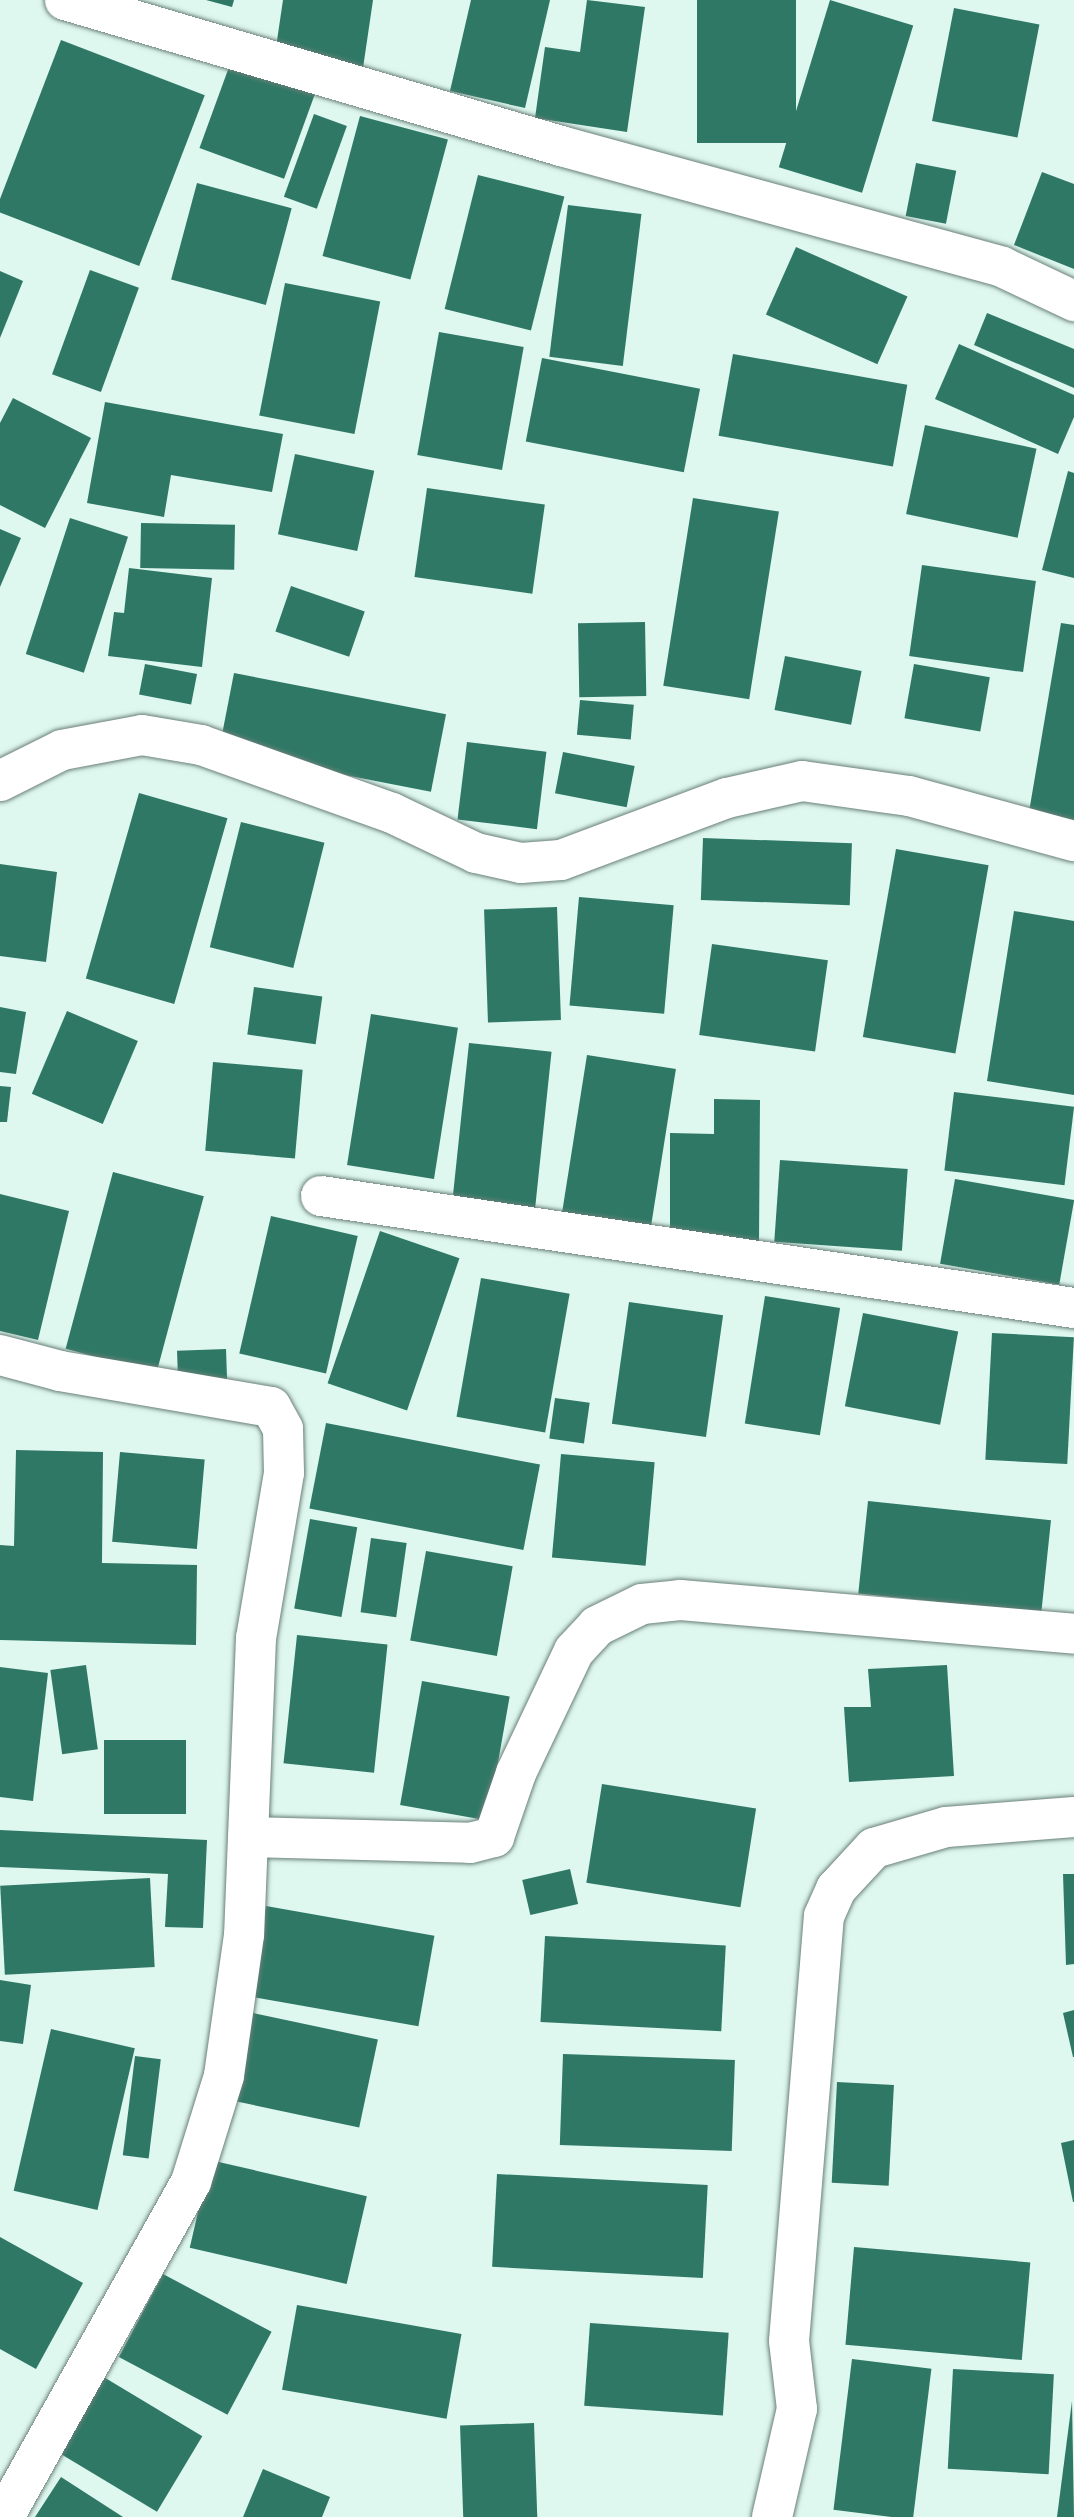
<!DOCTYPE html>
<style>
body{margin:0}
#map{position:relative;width:1074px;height:2517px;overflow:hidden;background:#def7ef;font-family:"Titillium Web",sans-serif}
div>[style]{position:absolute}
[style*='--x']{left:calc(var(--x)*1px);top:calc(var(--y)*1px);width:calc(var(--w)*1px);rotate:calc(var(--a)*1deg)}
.building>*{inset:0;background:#2f7866;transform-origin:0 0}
.roads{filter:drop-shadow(0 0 2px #6a8079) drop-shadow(0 0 2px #6a8079)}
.street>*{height:40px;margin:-20px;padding:0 20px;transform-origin:20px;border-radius:20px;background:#fff}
span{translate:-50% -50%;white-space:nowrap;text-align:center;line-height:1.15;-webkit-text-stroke:8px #fff;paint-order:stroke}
</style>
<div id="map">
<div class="building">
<i style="clip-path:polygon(206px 0,234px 0,232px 7px)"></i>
<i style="clip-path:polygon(283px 0,373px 0,363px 68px,275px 54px)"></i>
<i style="clip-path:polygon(471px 0,550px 0,525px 108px,450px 91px)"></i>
<i style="clip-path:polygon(587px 0,645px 7px,627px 132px,535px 118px,545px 47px,580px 52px)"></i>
<i style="left:697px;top:0;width:99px;height:143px"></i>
<i style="left:830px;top:0;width:87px;height:175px;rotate:17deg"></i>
<i style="left:954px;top:8px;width:87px;height:115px;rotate:11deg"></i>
<i style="left:61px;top:40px;width:154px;height:183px;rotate:21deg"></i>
<i style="left:233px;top:56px;width:90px;height:98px;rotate:20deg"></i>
<i style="left:314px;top:114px;width:35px;height:88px;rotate:20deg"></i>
<i style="left:360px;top:116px;width:91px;height:145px;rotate:15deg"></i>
<i style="left:916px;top:163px;width:41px;height:54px;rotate:11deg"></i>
<i style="clip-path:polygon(1042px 172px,1074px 184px,1074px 269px,1014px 245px)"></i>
<i style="left:478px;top:175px;width:89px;height:138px;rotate:14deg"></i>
<i style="left:197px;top:183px;width:98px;height:100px;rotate:15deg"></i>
<i style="left:568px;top:205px;width:74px;height:153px;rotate:7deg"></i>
<i style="left:796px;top:247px;width:122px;height:74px;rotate:24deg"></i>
<i style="left:90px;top:270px;width:52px;height:111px;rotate:20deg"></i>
<i style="clip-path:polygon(0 271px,23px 281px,0 338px)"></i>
<i style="left:285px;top:283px;width:97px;height:135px;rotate:11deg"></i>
<i style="clip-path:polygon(987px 313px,1074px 349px,1074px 388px,974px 345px)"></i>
<i style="left:439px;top:332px;width:86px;height:125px;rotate:10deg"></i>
<i style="clip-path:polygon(959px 344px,1074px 395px,1074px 417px,1058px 454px,935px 399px)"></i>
<i style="left:733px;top:354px;width:177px;height:83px;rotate:10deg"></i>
<i style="left:542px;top:358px;width:161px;height:85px;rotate:11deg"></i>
<i style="clip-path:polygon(13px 398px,91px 438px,45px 528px,0 505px,0 423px)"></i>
<i style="clip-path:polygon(105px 402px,283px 434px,272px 492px,171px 475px,164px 517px,87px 503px)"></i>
<i style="left:925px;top:425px;width:114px;height:91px;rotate:12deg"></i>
<i style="left:295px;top:454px;width:81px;height:82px;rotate:12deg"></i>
<i style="clip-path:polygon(1068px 471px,1074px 473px,1074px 578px,1042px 570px)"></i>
<i style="left:427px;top:488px;width:119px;height:90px;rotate:8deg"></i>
<i style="left:693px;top:498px;width:87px;height:190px;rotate:9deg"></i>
<i style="left:70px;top:518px;width:61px;height:143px;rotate:18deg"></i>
<i style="left:141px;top:523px;width:94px;height:45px;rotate:1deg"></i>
<i style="clip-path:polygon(0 529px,21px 538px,0 587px)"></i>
<i style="left:922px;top:565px;width:115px;height:92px;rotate:8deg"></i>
<i style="clip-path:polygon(129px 568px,212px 578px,202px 667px,108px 656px,114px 612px,124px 613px)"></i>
<i style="left:291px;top:586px;width:78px;height:48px;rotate:19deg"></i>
<i style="left:645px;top:622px;width:74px;height:67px;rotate:89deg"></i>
<i style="clip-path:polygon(1061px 623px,1074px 625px,1074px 820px,1029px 812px)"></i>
<i style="left:785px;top:656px;width:78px;height:55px;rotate:11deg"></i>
<i style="left:145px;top:664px;width:53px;height:31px;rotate:11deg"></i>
<i style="left:914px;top:664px;width:77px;height:55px;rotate:10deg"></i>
<i style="left:234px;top:673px;width:216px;height:79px;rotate:11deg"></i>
<i style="left:580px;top:700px;width:54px;height:35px;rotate:5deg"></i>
<i style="left:467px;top:742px;width:80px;height:78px;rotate:7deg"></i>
<i style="left:563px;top:752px;width:73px;height:42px;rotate:11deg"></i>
<i style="left:139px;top:793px;width:92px;height:193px;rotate:16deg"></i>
<i style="left:241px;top:822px;width:86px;height:129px;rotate:14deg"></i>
<i style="left:703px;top:838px;width:149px;height:62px;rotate:2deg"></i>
<i style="left:896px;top:849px;width:94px;height:191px;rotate:10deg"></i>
<i style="clip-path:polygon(0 864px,57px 872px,46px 962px,0 956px)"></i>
<i style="left:579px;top:897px;width:95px;height:109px;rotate:5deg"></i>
<i style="left:557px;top:907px;width:113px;height:73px;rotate:88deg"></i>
<i style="clip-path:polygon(1014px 911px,1074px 921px,1074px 1095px,987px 1081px)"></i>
<i style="left:712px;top:944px;width:117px;height:92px;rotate:8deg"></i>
<i style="left:254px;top:987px;width:69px;height:48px;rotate:8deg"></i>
<i style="clip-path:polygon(0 1007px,26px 1012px,16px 1074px,0 1072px)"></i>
<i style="left:67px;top:1011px;width:77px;height:90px;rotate:23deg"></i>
<i style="left:371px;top:1014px;width:88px;height:153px;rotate:9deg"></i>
<i style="left:469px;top:1043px;width:83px;height:164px;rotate:6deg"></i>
<i style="left:587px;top:1055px;width:90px;height:168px;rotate:9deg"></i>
<i style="left:213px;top:1062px;width:90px;height:89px;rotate:5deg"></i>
<i style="clip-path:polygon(0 1086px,11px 1087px,7px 1122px,0 1122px)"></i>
<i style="left:954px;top:1092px;width:121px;height:79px;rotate:7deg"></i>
<i style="clip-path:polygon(714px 1099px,760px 1100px,759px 1241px,670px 1240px,670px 1133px,714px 1134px)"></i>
<i style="left:780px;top:1160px;width:128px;height:82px;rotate:4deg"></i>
<i style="left:113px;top:1172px;width:94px;height:183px;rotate:15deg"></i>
<i style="left:955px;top:1179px;width:121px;height:86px;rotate:10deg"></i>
<i style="clip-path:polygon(0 1194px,69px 1211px,38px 1340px,0 1331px)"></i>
<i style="left:271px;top:1216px;width:89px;height:141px;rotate:13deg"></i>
<i style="left:380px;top:1231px;width:84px;height:161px;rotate:19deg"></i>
<i style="left:481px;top:1278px;width:90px;height:141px;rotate:10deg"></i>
<i style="left:765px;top:1296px;width:76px;height:129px;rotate:9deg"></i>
<i style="left:629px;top:1302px;width:95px;height:123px;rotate:8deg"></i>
<i style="left:863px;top:1313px;width:97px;height:95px;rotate:11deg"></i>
<i style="left:992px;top:1333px;width:82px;height:127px;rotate:3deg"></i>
<i style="left:226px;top:1349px;width:35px;height:49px;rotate:88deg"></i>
<i style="left:555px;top:1398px;width:35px;height:41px;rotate:8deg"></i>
<i style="left:326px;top:1423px;width:218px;height:87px;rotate:11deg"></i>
<i style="clip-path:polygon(16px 1450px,103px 1452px,102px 1563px,197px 1565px,196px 1645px,0 1640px,0 1545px,14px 1546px)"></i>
<i style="left:120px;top:1452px;width:85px;height:90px;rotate:5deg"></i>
<i style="left:561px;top:1454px;width:94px;height:104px;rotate:5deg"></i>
<i style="left:868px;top:1501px;width:184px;height:93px;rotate:6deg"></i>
<i style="left:310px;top:1519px;width:48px;height:91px;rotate:10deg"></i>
<i style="left:371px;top:1538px;width:36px;height:75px;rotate:8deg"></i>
<i style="left:426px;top:1551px;width:88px;height:91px;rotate:10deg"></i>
<i style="left:297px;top:1635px;width:91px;height:129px;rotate:6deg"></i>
<i style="left:86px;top:1665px;width:85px;height:36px;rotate:82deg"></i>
<i style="clip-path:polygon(947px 1665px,954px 1776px,849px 1782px,844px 1707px,871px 1707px,868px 1669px)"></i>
<i style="clip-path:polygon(0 1667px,48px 1673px,33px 1801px,0 1797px)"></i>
<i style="left:422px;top:1681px;width:89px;height:126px;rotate:10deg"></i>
<i style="left:104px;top:1740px;width:82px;height:74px"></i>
<i style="left:602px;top:1784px;width:156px;height:100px;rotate:9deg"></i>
<i style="clip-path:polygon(0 1830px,207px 1840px,203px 1928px,165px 1927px,168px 1874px,0 1867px)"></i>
<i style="left:570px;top:1869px;width:36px;height:49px;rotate:77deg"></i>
<i style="clip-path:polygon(1063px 1874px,1074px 1874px,1074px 1964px,1066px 1965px)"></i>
<i style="left:150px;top:1878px;width:89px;height:150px;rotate:87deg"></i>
<i style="left:266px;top:1906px;width:171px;height:92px;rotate:10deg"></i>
<i style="left:545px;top:1936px;width:181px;height:86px;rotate:3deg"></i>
<i style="clip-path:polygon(0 1980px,31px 1985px,23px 2044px,0 2041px)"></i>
<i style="left:239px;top:2010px;width:142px;height:90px;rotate:12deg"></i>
<i style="clip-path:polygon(1074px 2010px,1074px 2057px,1073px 2057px,1063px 2013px)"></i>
<i style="left:51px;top:2029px;width:86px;height:166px;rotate:13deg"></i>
<i style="left:563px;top:2054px;width:172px;height:91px;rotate:2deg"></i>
<i style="left:135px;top:2056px;width:26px;height:100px;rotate:7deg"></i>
<i style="left:837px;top:2082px;width:57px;height:101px;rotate:3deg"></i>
<i style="clip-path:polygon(1074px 2140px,1074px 2202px,1073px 2202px,1061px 2143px)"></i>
<i style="left:210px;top:2160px;width:161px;height:90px;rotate:13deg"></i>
<i style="left:497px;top:2174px;width:211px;height:93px;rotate:3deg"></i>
<i style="clip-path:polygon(0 2237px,83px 2283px,36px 2369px,0 2349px)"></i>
<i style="left:854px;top:2247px;width:177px;height:98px;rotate:5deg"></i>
<i style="left:163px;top:2274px;width:123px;height:94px;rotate:28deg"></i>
<i style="left:297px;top:2305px;width:167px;height:86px;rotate:10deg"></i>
<i style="left:590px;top:2323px;width:139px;height:83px;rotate:4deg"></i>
<i style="left:852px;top:2359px;width:80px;height:152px;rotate:7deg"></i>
<i style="left:953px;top:2369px;width:101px;height:100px;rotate:3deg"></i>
<i style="left:102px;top:2376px;width:117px;height:88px;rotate:31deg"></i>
<i style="clip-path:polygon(1072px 2401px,1074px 2517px,1057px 2517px)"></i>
<i style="left:534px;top:2423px;width:94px;height:74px;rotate:88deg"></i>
<i style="clip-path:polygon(263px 2469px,330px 2497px,322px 2517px,243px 2517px)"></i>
<i style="clip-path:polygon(61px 2477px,123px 2517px,35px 2517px)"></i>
</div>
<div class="roads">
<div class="street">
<i style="--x:65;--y:0;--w:517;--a:16.4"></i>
<i style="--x:561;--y:146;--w:457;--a:15.3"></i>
<i style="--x:1002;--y:267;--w:80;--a:25.3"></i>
<i style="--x:0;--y:781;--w:69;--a:-26.6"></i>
<i style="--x:62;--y:750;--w:81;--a:-10.6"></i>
<i style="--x:142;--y:735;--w:60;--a:9.6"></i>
<i style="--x:201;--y:745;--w:203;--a:19.6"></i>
<i style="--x:392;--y:813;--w:93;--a:25.5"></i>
<i style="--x:476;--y:853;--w:46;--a:12.5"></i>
<i style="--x:521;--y:863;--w:40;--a:-4.3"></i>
<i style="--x:561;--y:860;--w:177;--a:-20.5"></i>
<i style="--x:727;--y:798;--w:77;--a:-12.8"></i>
<i style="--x:802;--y:781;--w:108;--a:8"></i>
<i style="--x:909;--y:796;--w:171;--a:15.3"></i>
<i style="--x:321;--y:1196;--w:761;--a:8.46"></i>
<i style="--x:0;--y:1355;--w:62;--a:14.9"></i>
<i style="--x:60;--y:1371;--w:214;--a:9.7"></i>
<i style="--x:271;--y:1407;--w:25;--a:61"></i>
<i style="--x:283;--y:1429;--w:44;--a:88.7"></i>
<i style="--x:284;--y:1473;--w:167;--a:99.6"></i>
<i style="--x:256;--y:1638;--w:297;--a:92.3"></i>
<i style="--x:244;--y:1935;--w:142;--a:98.1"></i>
<i style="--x:224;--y:2076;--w:111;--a:107.3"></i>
<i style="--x:191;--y:2182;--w:384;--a:119.2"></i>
<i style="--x:248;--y:1837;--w:222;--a:1.5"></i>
<i style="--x:470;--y:1843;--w:25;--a:-14"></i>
<i style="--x:494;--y:1837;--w:68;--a:-71"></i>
<i style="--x:516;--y:1773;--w:135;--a:-64.6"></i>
<i style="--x:574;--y:1651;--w:34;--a:-47"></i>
<i style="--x:597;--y:1626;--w:50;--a:-26.1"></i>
<i style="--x:642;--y:1604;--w:38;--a:-6"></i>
<i style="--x:680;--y:1600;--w:395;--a:4.9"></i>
<i style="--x:772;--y:2517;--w:111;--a:-77"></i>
<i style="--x:797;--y:2409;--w:68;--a:-96.7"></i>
<i style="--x:789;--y:2341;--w:426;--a:-85.3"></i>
<i style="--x:824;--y:1916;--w:30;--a:-66"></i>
<i style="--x:836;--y:1889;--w:56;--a:-47.2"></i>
<i style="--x:874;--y:1848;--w:75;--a:-16.3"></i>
<i style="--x:946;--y:1827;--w:128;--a:-4.5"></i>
</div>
</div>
</div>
